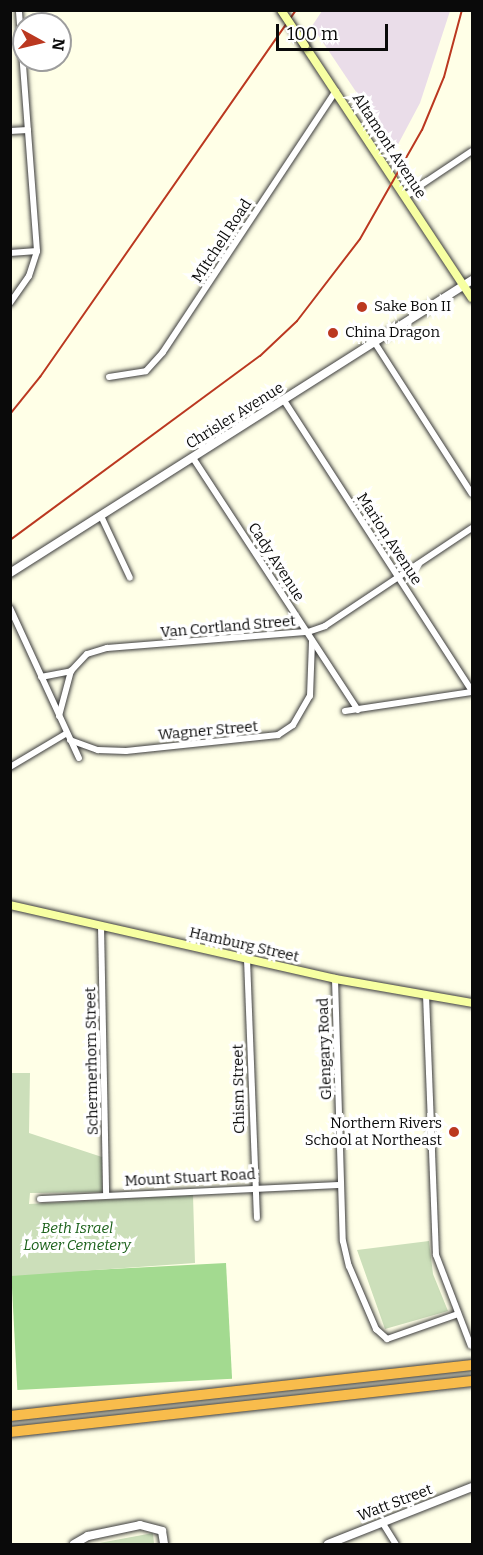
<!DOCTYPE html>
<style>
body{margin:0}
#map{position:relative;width:483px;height:1555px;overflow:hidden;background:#ffffe7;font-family:Bitter,serif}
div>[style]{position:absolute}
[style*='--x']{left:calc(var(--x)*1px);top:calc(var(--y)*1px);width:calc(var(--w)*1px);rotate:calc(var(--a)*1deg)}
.industrial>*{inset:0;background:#eadde9}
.forest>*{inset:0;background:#a3da90;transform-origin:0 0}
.cemetery>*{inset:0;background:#ccdfba}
.roads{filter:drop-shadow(0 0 2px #3d3d3d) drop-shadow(0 0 2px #3d3d3d)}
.minor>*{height:6px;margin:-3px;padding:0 3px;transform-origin:3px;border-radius:3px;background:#fff}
.tertiary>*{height:8px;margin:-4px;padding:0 4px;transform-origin:4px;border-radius:4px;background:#fff}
.secondary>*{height:8px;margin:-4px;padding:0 4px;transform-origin:4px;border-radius:4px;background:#f7ffa2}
.motorway>*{height:10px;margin:-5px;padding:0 5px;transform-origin:5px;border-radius:5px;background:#f8bc4c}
.rail>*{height:2px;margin:-1px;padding:0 1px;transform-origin:1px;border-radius:1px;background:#bb3820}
.bridges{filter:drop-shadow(0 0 2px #2c2c2c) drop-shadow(0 0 2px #2c2c2c)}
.secondary-bridge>*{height:8px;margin:-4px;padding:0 4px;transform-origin:4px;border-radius:4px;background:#f7ffa2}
.dots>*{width:16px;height:16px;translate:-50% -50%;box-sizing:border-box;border:3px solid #fff;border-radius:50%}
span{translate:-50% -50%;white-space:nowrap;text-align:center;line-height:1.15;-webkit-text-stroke:6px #fff;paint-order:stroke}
.street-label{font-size:15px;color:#0a0a0a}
.poi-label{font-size:15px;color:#0a0a0a}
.left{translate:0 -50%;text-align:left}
.right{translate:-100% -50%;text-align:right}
.park-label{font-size:15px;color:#1b611a;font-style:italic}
.frame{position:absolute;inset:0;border:12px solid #0a0a0a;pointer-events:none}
.north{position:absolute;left:12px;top:12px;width:60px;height:60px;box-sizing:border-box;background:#fff;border:2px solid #9d9d9d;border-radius:50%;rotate:98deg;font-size:16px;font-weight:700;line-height:24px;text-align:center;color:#0a0a0a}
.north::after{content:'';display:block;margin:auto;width:21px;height:27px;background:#bb3820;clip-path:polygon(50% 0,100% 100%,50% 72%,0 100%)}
.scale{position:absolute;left:276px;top:24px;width:112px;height:27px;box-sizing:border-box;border:3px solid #0a0a0a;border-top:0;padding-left:8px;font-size:18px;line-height:21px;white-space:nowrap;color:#0a0a0a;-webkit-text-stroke:4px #fff;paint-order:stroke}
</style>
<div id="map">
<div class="industrial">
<i style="clip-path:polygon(322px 11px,450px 11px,420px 103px,395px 150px,312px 26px)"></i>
</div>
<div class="forest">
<i style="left:226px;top:1263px;width:116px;height:215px;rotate:87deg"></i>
</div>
<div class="cemetery">
<i style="clip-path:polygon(11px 1073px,30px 1073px,29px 1133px,102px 1157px,102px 1192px,30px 1193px,29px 1204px,193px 1195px,195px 1263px,11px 1276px)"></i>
<i style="clip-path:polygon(429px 1241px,433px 1274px,448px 1311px,385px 1329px,357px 1250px)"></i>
<i style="clip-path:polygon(153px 1533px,154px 1544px,94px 1544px)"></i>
</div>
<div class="roads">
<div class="minor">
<i style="--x:10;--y:131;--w:18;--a:-3"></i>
<i style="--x:406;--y:195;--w:79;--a:-33.7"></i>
<i style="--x:10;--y:253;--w:27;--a:-4"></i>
<i style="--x:10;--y:303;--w:33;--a:-55"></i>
<i style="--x:29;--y:276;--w:26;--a:-72"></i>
<i style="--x:37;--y:251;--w:242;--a:-94.3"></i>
<i style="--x:375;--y:343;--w:179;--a:57.3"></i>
<i style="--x:109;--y:377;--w:37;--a:-9"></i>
<i style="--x:146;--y:371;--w:25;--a:-48"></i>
<i style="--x:163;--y:352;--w:313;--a:-56.5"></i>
<i style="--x:285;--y:402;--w:344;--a:57.1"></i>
<i style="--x:193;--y:458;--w:301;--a:56.8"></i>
<i style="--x:101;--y:516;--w:68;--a:64.9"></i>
<i style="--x:10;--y:608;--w:165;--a:65.3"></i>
<i style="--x:41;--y:677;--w:31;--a:-11"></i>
<i style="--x:345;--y:711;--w:128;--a:-8.5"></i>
<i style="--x:59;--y:716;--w:47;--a:-75.1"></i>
<i style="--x:71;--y:671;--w:23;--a:-47"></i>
<i style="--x:87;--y:654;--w:21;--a:-17"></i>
<i style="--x:107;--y:648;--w:202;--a:-4.6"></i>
<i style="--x:308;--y:632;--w:18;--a:-19"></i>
<i style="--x:325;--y:626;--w:177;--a:-33.7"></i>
<i style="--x:70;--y:740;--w:30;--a:20"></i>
<i style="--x:98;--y:750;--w:28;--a:2"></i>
<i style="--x:126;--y:751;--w:153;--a:-6"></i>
<i style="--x:278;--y:735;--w:18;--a:-34"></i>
<i style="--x:293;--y:725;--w:34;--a:-60"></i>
<i style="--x:310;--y:696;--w:55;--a:-87.9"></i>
<i style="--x:10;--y:767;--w:66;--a:-30.8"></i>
<i style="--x:101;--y:926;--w:269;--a:88.9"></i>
<i style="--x:247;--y:959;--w:259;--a:87.8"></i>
<i style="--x:335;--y:979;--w:262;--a:88.3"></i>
<i style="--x:343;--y:1241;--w:26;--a:77"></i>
<i style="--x:349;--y:1266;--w:69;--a:66.8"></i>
<i style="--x:376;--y:1329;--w:15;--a:42"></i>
<i style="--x:387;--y:1339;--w:75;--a:-19.4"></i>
<i style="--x:426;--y:995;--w:260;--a:87.8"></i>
<i style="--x:436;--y:1255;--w:97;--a:69"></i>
<i style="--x:40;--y:1199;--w:301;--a:-2.7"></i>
<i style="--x:382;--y:1522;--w:26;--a:58"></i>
</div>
<div class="tertiary">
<i style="--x:10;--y:573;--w:547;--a:-32.38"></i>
<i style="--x:74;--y:1544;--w:16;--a:-30"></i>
<i style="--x:88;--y:1536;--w:53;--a:-11.9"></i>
<i style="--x:140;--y:1525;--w:23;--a:15"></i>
<i style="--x:162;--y:1531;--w:13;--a:81"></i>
<i style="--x:328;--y:1544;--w:155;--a:-21.6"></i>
</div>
<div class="secondary">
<i style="--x:305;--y:46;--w:302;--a:56.5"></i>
<i style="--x:10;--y:905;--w:333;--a:12.8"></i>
<i style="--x:335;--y:979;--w:139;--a:9.9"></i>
</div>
<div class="motorway">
<i style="--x:10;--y:1416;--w:465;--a:-6.3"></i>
<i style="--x:10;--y:1432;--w:465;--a:-6.3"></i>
</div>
</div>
<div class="rail">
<i style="--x:10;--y:414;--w:48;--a:-51"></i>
<i style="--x:40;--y:377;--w:447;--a:-55.1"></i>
<i style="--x:10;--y:540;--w:310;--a:-36.4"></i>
<i style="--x:260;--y:356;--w:51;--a:-43.4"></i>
<i style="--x:297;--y:321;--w:103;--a:-52.5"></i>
<i style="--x:360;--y:239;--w:125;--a:-60.4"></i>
<i style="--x:422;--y:130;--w:57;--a:-67.5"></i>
<i style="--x:444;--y:77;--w:69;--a:-75"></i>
</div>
<div class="bridges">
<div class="secondary-bridge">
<i style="--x:281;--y:10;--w:43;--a:56.3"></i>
</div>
</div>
<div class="dots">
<i style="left:362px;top:307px;background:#bb3820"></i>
<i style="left:333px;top:333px;background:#bb3820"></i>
<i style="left:454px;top:1132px;background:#bb3820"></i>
</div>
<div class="street-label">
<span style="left:389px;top:146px;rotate:57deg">Altamont Avenue</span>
<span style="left:222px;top:241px;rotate:-57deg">MItchell Road</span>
<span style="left:235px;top:416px;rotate:-32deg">Chrisler Avenue</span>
<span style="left:389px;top:539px;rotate:57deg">Marion Avenue</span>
<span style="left:276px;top:562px;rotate:57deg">Cady Avenue</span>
<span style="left:228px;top:627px;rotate:-5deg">Van Cortland Street</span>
<span style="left:208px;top:731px;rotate:-5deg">Wagner Street</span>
<span style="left:244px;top:945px;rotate:13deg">Hamburg Street</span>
<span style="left:325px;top:1049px;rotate:-92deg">Glengary Road</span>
<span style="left:92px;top:1061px;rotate:-91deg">Schermerhorn Street</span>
<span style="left:239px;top:1089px;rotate:-91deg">Chism Street</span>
<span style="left:190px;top:1178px;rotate:-3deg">Mount Stuart Road</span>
<span style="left:395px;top:1503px;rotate:-21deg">Watt Street</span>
</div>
<div class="poi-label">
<span class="left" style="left:374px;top:307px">Sake Bon II</span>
<span class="left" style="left:345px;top:333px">China Dragon</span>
<span class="right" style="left:442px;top:1132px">Northern Rivers<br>School at Northeast</span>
</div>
<div class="park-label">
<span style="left:77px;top:1237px">Beth Israel<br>Lower Cemetery</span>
</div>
<div class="frame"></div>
<div class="north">N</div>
<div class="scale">100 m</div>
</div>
